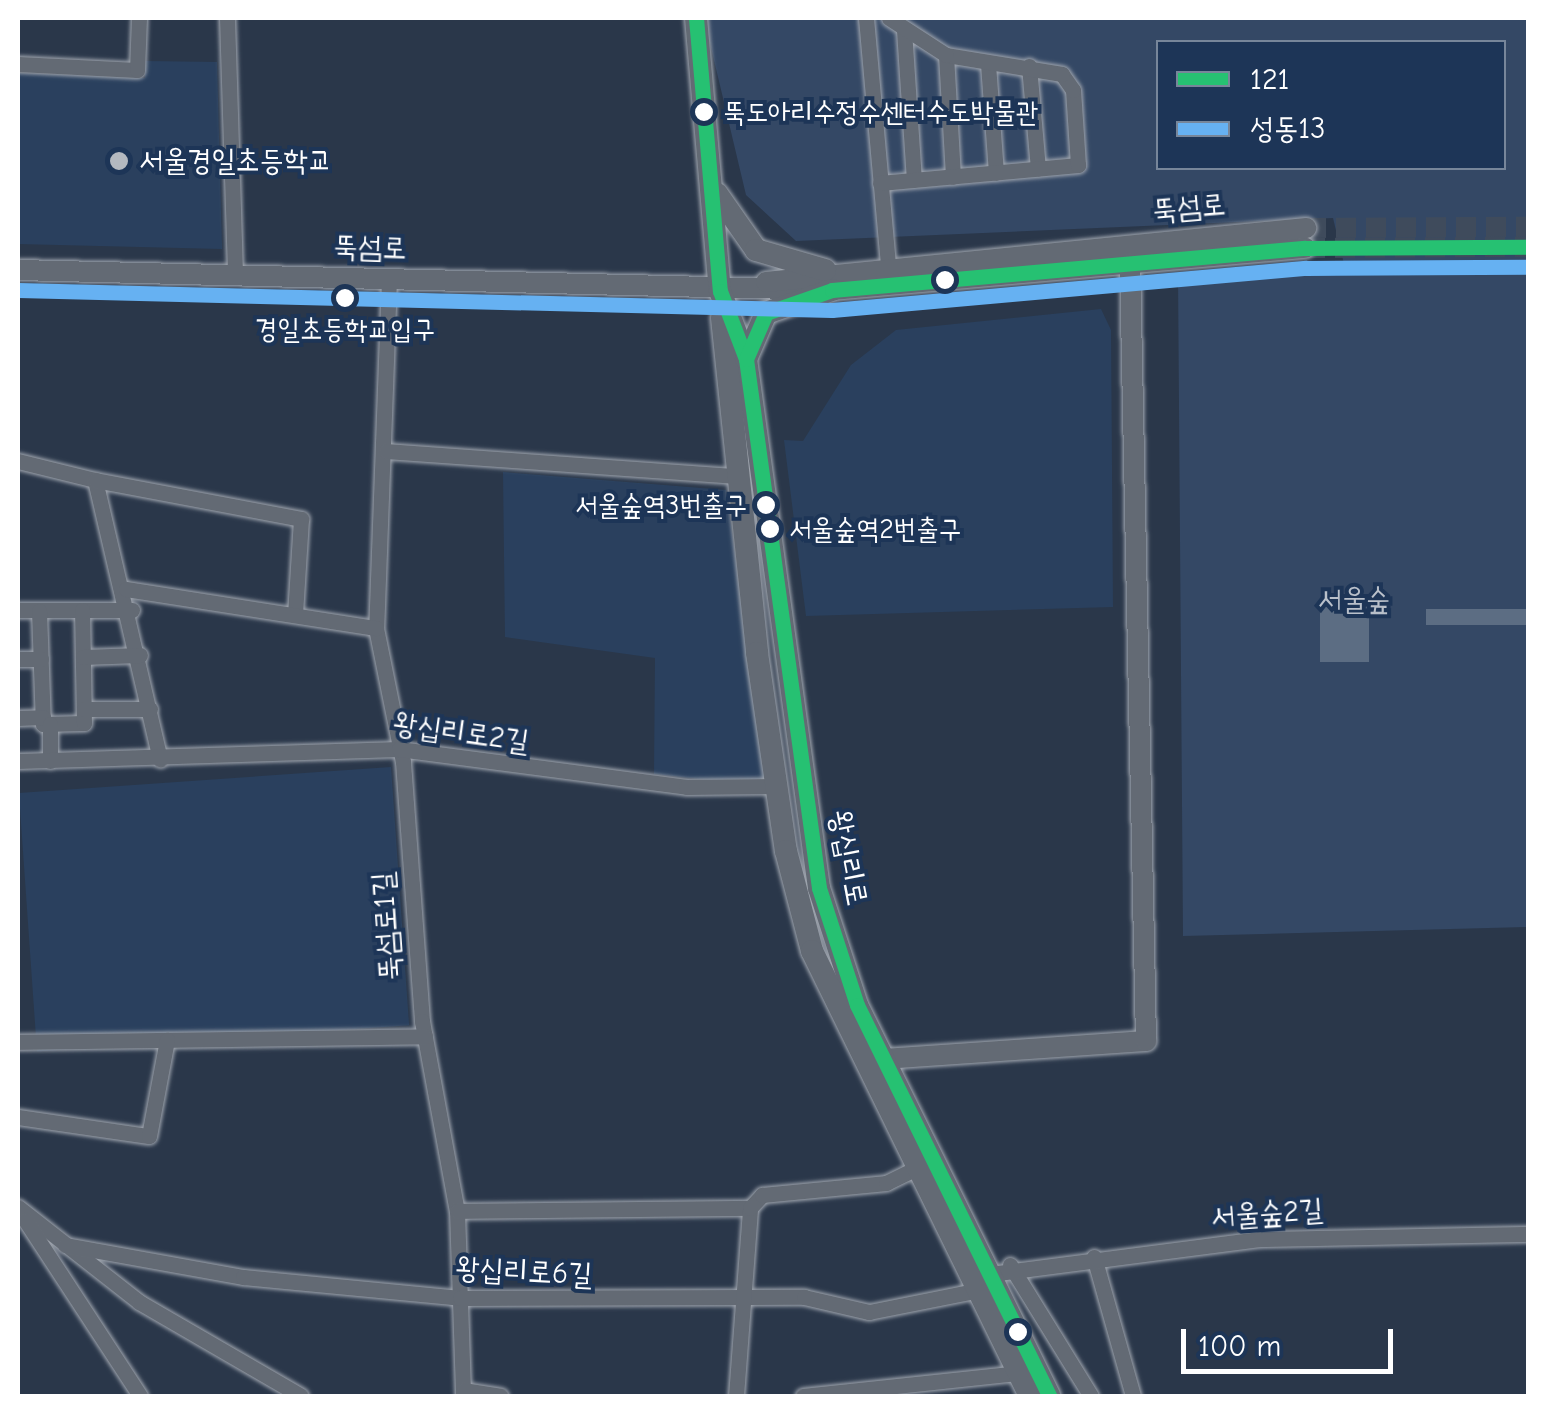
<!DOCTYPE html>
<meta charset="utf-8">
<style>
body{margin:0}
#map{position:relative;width:1546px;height:1414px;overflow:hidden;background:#2a374a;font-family:"Comic Neue","Poor Story",sans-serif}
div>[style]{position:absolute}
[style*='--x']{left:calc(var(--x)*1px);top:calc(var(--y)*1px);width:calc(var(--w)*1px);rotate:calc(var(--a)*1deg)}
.built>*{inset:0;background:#2a405e;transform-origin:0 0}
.green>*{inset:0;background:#344865}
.water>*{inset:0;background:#5c6d83;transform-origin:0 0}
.secondary-tunnel>*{height:20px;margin-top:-10px;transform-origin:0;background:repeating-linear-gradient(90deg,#3f4b5c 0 20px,transparent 0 30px)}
.roads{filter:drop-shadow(0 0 2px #9fa5ae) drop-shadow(0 0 2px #9fa5ae)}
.street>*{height:15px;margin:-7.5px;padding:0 7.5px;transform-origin:7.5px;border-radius:7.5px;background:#636a74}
.secondary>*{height:20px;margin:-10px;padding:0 10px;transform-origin:10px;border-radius:10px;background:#636a74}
.primary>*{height:22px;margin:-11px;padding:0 11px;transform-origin:11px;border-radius:11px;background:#636a74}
.bus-1>*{height:15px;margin:-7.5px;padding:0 7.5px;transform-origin:7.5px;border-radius:7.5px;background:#26c172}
.bus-2>*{height:15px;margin:-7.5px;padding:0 7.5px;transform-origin:7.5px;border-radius:7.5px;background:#66b1f2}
.dots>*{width:28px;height:28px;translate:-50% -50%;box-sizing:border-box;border:5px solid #1d3557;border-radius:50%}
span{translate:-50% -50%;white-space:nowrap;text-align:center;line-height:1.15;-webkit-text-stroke:8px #1d3557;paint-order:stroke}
.bus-label{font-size:28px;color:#fff}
.left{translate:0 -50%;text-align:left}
.right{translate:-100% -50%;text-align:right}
.poi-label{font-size:30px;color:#fff}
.street-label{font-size:30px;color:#fff}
.park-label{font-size:30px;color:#b9c0ca}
.frame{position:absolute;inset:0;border:20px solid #fff;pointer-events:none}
.legend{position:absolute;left:1156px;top:40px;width:350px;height:130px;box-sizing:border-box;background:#1d3557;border:2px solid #77869a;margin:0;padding:12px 18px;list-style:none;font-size:30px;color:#fff}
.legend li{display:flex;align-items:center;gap:20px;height:50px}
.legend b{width:50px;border:2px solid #77869a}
.scale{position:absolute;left:1181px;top:1329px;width:212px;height:45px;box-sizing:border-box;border:5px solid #fff;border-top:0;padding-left:12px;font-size:30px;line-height:35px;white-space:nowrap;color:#fff;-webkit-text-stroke:8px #1d3557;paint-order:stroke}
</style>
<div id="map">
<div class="built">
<i style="clip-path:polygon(145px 61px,217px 62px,222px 249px,18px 244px,18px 73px,145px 78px)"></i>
<i style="clip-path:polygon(1101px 309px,1111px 330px,1113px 607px,806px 616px,784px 440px,803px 441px,851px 365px,896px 330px)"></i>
<i style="clip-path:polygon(503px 472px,726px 490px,766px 777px,744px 784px,654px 774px,655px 658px,505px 637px)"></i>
<i style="left:391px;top:767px;width:259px;height:373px;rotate:86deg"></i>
</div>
<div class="green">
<i style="clip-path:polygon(evenodd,704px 18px,1528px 18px,1528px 927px,1183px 936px,1178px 273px,1345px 268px,1333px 218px,796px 241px,746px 195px,704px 18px,1158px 42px,1504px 42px,1504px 168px,1158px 168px,1158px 42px)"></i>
</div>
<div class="water">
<i style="left:1320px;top:607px;width:49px;height:55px"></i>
<i style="left:1528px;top:609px;width:16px;height:102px;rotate:90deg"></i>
</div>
<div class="secondary-tunnel">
<i style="--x:1306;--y:228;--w:222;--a:-0.3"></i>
<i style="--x:1305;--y:248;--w:223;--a:-0.3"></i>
</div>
<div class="roads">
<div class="street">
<i style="--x:227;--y:18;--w:257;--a:88.2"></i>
<i style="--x:866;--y:18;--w:247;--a:84.9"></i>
<i style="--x:904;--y:30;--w:150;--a:86.2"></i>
<i style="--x:946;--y:55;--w:122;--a:86.7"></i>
<i style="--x:18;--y:64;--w:119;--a:2.9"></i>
<i style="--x:137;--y:70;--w:52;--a:-87.8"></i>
<i style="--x:988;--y:64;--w:109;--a:85.8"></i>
<i style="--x:1029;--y:66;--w:103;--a:85"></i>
<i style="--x:880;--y:183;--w:199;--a:-5.2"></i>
<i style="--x:1078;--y:165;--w:75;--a:-93.8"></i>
<i style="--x:1073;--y:90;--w:19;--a:-125"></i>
<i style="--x:1062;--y:74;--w:118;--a:-170.7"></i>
<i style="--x:946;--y:55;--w:68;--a:-147"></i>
<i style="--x:389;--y:279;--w:349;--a:92.1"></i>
<i style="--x:376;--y:628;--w:137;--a:78.6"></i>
<i style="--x:403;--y:762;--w:260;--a:85.8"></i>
<i style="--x:422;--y:1021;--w:193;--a:79.6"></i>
<i style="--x:457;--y:1211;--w:185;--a:88.1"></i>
<i style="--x:386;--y:451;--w:351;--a:4.1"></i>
<i style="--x:18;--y:461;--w:79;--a:13.9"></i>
<i style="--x:95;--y:480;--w:287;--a:76.9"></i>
<i style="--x:95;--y:480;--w:210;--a:10.7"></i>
<i style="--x:301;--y:519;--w:95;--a:93.6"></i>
<i style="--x:126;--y:589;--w:253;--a:8.9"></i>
<i style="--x:18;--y:610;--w:114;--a:0"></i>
<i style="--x:39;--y:611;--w:113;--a:88"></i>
<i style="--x:43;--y:724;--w:41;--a:-1.4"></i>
<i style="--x:84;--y:723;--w:113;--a:-91"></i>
<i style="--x:83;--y:657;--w:57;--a:-2"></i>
<i style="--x:18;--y:659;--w:23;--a:0"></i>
<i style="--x:84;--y:709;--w:66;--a:0"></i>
<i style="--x:18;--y:718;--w:25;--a:-2"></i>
<i style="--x:50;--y:724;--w:37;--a:90"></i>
<i style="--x:18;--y:761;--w:381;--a:-1.8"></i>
<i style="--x:399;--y:749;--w:290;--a:7.5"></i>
<i style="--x:686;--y:787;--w:90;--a:-0.6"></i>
<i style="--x:18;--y:1042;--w:407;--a:-0.8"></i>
<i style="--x:18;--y:1117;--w:132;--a:8.3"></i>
<i style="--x:149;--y:1136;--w:98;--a:-79.4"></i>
<i style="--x:18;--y:1207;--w:154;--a:38.1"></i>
<i style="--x:139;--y:1302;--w:187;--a:30.1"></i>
<i style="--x:457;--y:1211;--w:293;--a:-0.6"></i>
<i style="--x:25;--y:1220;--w:210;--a:56.8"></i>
<i style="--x:65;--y:1245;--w:181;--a:10.2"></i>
<i style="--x:243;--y:1277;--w:218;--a:5.5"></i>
<i style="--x:460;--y:1298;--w:344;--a:-0.2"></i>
<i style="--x:804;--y:1297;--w:67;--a:13"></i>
<i style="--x:869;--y:1312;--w:112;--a:-11.3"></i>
<i style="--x:1094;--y:1257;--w:144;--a:74.3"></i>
<i style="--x:1010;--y:1265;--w:154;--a:58.3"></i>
<i style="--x:990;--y:1274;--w:272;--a:-7.4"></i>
<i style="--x:1260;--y:1239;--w:268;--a:-1.1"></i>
<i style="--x:464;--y:1390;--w:37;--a:9"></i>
<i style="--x:736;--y:1396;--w:189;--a:-85.7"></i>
<i style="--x:750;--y:1208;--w:18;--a:-47"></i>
<i style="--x:762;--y:1195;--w:125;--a:-5.5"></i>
<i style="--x:886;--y:1183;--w:34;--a:-26"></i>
<i style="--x:803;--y:1396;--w:217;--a:-6.1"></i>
</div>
<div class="secondary">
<i style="--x:18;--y:270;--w:814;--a:1.41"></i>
<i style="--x:832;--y:290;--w:475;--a:-5.1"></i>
<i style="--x:766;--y:282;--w:543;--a:-5.71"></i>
<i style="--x:868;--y:1060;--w:279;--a:-3.9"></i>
<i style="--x:1146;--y:1041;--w:778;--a:-91.18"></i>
</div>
<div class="primary">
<i style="--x:696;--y:18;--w:274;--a:85"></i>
<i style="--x:720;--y:291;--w:73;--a:69.1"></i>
<i style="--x:746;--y:359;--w:534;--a:82.14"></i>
<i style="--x:819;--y:888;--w:123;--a:72"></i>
<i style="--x:857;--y:1005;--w:436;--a:63.8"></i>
<i style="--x:717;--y:194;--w:68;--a:55.1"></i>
<i style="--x:756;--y:250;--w:72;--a:16.2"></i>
<i style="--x:722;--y:318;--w:337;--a:84"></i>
<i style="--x:757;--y:653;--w:200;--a:81.7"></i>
<i style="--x:786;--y:851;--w:103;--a:75.4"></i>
<i style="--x:812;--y:951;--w:496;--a:63.9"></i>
<i style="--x:746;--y:359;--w:50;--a:-66.5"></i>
<i style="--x:766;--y:313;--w:70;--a:-19.2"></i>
</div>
</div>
<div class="bus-1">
<i style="--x:696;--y:18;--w:274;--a:85"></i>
<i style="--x:720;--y:291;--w:73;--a:69.1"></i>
<i style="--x:746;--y:359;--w:534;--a:82.14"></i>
<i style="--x:819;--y:888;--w:123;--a:72"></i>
<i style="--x:857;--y:1005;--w:436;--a:63.8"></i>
<i style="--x:746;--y:359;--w:50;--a:-66.5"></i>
<i style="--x:766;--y:313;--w:70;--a:-19.2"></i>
<i style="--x:832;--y:290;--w:475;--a:-5.1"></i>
<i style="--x:1305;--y:248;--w:223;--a:-0.3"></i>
</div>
<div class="bus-2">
<i style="--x:18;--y:290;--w:814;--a:1.41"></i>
<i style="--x:832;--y:310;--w:476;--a:-5.1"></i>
<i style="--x:1306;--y:268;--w:222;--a:-0.3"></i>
</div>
<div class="dots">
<i style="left:704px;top:112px;background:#fff"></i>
<i style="left:119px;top:161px;background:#b4b9c0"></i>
<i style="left:945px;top:280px;background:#fff"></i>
<i style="left:345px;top:298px;background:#fff"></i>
<i style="left:766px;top:505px;background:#fff"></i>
<i style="left:770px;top:529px;background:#fff"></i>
<i style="left:1018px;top:1332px;background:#fff"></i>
</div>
<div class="bus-label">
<span class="left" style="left:723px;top:112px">뚝도아리수정수센터수도박물관</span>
<span style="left:345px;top:329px">경일초등학교입구</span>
<span class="right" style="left:747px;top:505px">서울숲역3번출구</span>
<span class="left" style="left:789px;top:529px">서울숲역2번출구</span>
</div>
<div class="poi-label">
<span class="left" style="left:139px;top:161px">서울경일초등학교</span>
</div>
<div class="street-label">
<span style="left:1189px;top:208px;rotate:-5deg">뚝섬로</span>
<span style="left:370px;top:248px;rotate:2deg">뚝섬로</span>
<span style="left:461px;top:733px;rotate:8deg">왕십리로2길</span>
<span style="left:848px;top:858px;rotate:79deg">왕십리로</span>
<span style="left:387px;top:926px;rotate:-94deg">뚝섬로1길</span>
<span style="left:1267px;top:1214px;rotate:-4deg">서울숲2길</span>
<span style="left:524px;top:1272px;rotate:3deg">왕십리로6길</span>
</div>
<div class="park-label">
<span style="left:1354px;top:600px">서울숲</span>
</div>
<div class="frame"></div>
<ul class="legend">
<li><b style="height:12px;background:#26c172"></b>121</li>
<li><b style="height:12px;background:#66b1f2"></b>성동13</li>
</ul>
<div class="scale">100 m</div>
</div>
